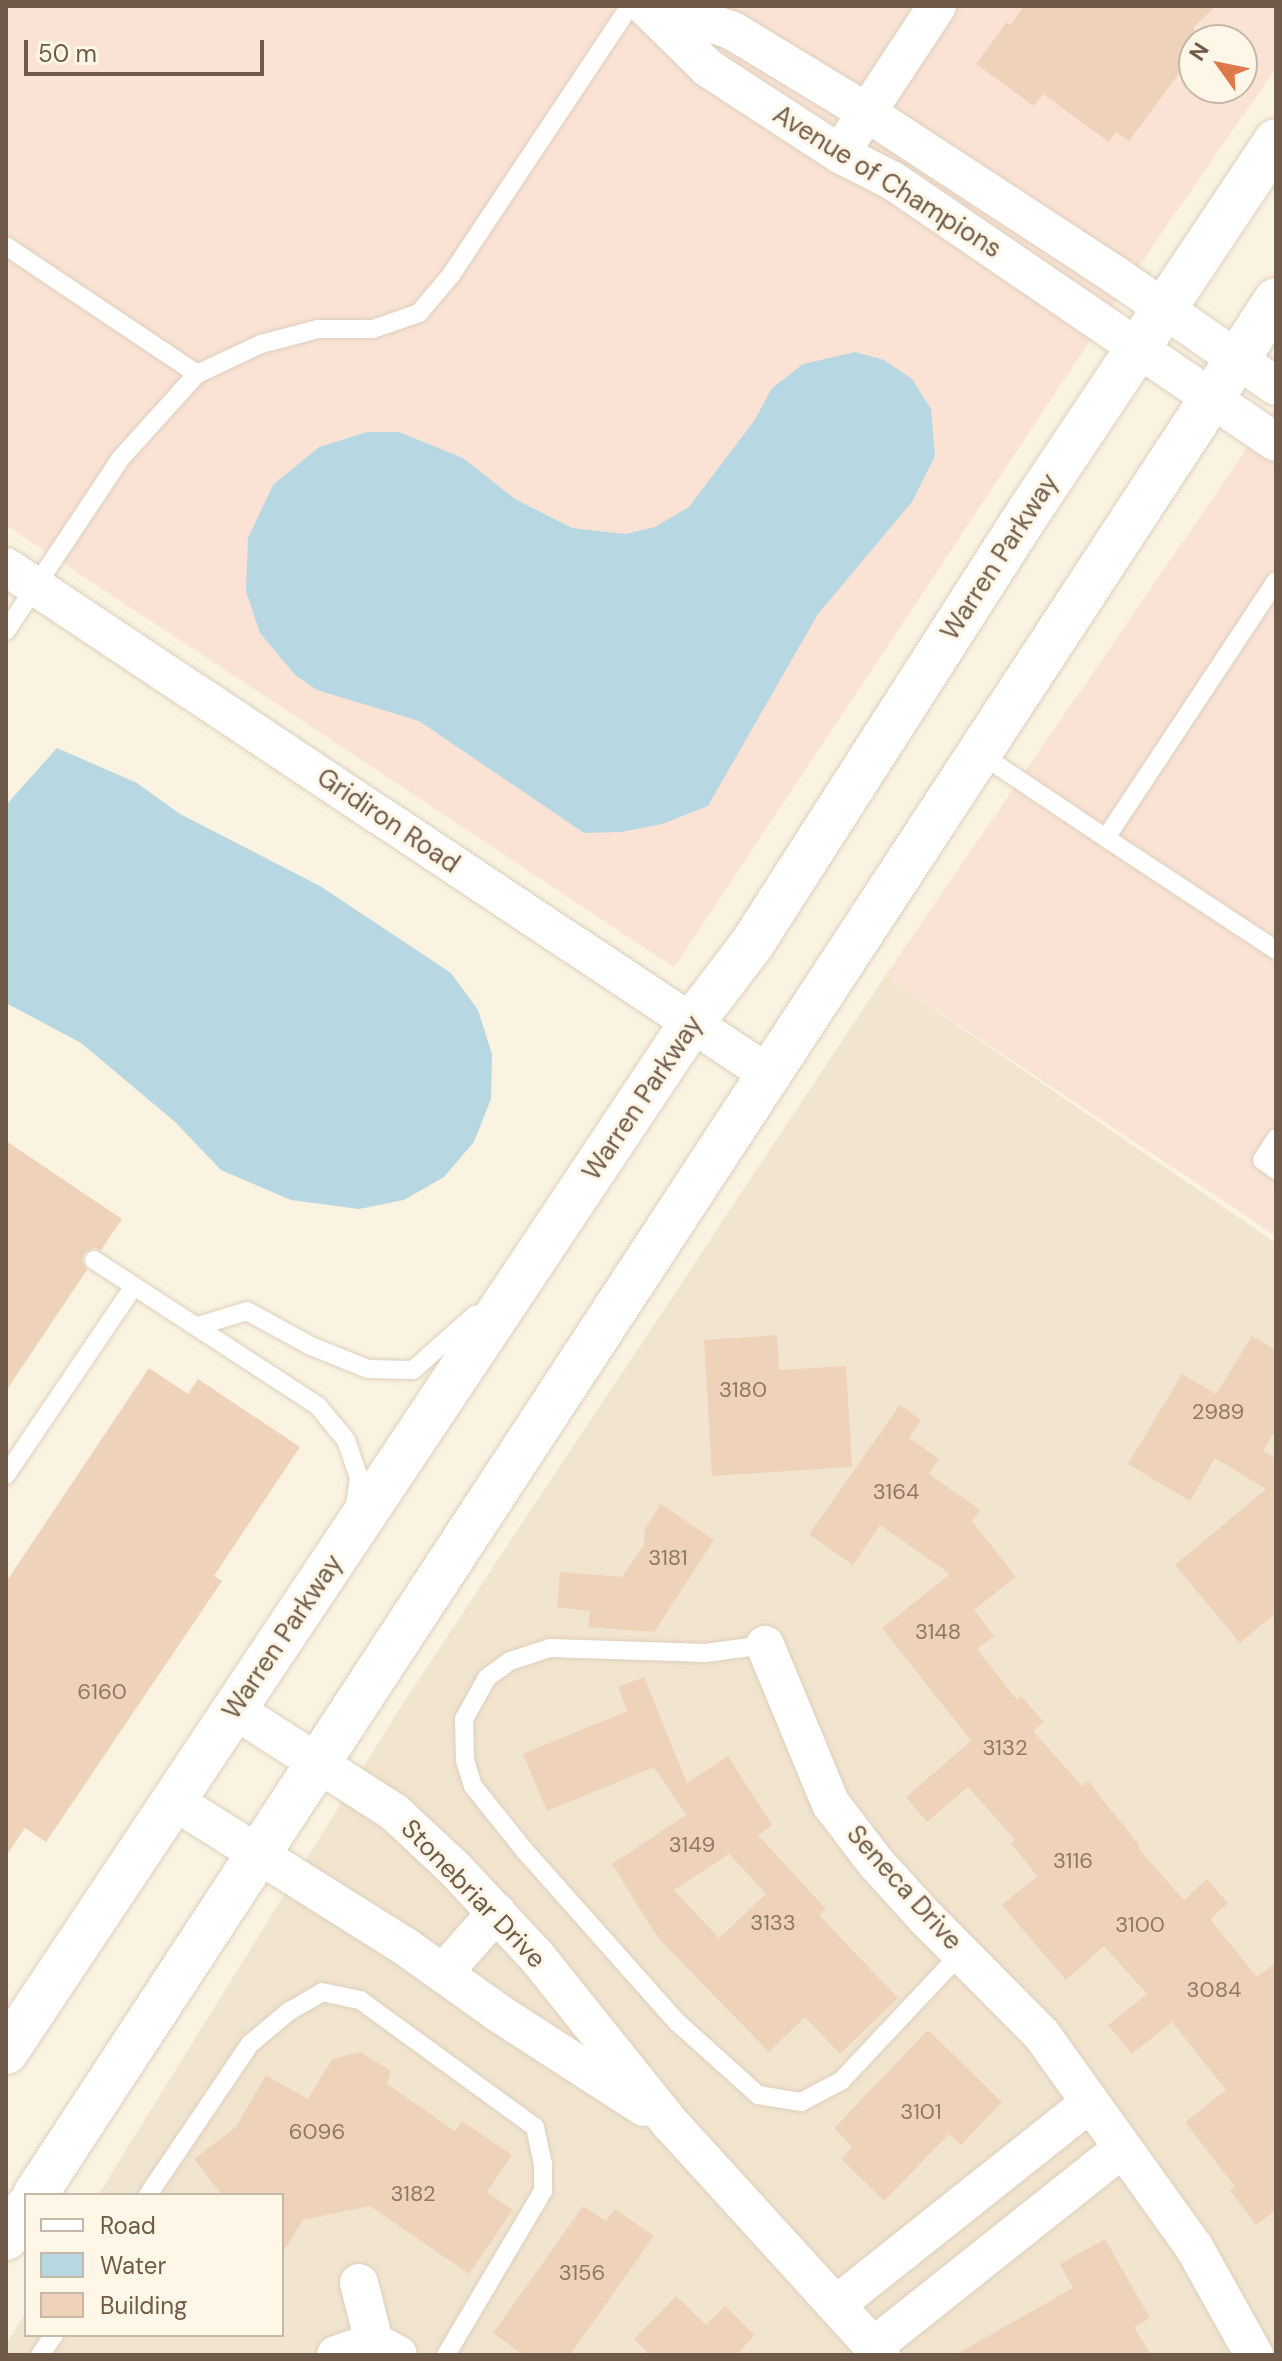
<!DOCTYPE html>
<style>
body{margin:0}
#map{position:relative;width:1282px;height:2361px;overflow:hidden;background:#faf3e1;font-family:"DM Sans",sans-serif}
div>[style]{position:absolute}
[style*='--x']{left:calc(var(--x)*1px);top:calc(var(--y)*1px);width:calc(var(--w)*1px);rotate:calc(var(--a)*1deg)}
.residential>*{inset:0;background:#f2e5cf}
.commercial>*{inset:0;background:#fae3d5}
.water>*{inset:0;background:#b7d8e2}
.building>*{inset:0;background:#eed3ba}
.roads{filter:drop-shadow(0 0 2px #decfbd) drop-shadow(0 0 2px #decfbd)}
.service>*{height:18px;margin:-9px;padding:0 9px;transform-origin:9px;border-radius:9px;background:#fff}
.minor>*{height:38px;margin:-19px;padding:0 19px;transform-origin:19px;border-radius:19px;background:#fff}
.secondary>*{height:44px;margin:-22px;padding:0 22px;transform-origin:22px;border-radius:22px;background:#fff}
span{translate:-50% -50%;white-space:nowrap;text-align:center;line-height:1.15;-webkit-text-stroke:6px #fef6e6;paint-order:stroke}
.number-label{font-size:22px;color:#907865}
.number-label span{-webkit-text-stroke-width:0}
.street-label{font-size:26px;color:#705a49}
.frame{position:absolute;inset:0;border:8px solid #705a49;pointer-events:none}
.legend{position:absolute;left:24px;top:2193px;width:260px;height:144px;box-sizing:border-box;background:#fef6e6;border:2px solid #c5b8a7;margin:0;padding:10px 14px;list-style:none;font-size:24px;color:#705a49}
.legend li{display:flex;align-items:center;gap:16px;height:40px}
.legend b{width:40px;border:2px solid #c5b8a7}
.north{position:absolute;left:1178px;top:24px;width:80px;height:80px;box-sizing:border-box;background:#fef6e6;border:2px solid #c5b8a7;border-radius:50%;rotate:303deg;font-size:22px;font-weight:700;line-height:32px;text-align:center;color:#705a49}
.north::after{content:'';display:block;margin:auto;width:28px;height:36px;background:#df784b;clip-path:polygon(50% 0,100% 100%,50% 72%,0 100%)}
.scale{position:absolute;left:24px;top:40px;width:240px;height:36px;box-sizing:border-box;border:4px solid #705a49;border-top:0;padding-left:10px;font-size:24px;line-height:28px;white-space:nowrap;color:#705a49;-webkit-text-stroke:6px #fef6e6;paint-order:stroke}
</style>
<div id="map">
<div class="residential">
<i style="clip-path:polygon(885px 976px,1276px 1243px,1276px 2355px,6px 2355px,6px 2344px,26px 2312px,26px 2335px,282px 2335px,282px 2195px,98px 2195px,405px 1700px)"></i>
</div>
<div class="commercial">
<i style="clip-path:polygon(evenodd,6px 6px,1276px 6px,1276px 68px,1165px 228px,674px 967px,6px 525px,6px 6px,1194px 40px,1242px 40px,1242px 88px,1194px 88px,1194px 40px)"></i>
<i style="clip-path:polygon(1276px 406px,1276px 1236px,885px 976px)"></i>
</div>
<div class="water">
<i style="clip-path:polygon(855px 352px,884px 360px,912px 379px,931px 409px,935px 456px,912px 502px,818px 614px,708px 806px,662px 824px,621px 832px,584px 833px,419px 721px,317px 690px,295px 675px,260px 633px,246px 591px,248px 538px,273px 485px,319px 447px,367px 432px,399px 432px,463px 458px,515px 499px,572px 528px,625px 534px,655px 527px,689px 507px,754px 421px,772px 388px,803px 364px)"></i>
<i style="clip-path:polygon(57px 748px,137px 783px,180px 814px,320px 886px,451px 973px,478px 1010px,492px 1054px,491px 1099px,474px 1142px,444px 1177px,404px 1200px,359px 1209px,291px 1200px,221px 1170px,174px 1121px,81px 1043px,6px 1003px,6px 805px)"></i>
</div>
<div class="building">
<i style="clip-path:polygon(1024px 6px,1216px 6px,1194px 27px,1194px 53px,1129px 141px,1116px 132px,1109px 142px,1043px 94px,1034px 106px,976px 64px,1007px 22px,1010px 25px)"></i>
<i style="clip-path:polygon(6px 1141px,122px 1219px,101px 1250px,94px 1248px,84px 1253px,82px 1260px,87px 1270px,6px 1391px)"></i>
<i style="clip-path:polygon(777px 1335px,779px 1370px,846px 1366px,852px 1467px,712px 1476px,704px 1340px)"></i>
<i style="clip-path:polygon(1252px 1336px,1276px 1350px,1276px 1429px,1263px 1451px,1276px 1459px,1276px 1613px,1240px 1643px,1175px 1565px,1266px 1489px,1215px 1458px,1190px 1501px,1128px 1464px,1182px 1374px,1216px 1394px)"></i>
<i style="clip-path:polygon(149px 1368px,188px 1394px,198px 1379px,300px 1447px,214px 1576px,222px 1581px,46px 1842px,25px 1828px,6px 1856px,6px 1582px)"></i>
<i style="clip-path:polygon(900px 1405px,921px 1420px,909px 1438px,939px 1459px,929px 1474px,980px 1510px,972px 1521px,1016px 1577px,974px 1610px,994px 1636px,977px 1649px,1017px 1700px,1021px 1696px,1044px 1722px,1033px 1731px,1082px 1786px,1088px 1781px,1140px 1846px,1138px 1848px,1184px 1900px,1207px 1879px,1228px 1903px,1210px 1919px,1257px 1977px,1276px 1962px,1276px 2210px,1256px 2225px,1230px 2190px,1235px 2187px,1185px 2122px,1226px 2090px,1172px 2022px,1132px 2054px,1108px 2025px,1147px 1994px,1104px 1946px,1066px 1980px,1002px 1905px,1037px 1876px,1011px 1843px,1015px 1840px,968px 1787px,927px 1822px,906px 1797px,971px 1741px,882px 1628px,950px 1574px,880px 1525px,853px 1565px,809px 1534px)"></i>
<i style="clip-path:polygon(661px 1504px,714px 1540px,654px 1632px,588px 1627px,590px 1611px,557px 1607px,560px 1572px,622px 1577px,644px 1545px,645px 1528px)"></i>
<i style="clip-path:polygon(evenodd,644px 1677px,687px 1783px,728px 1756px,772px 1825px,758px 1835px,826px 1909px,819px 1915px,898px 1998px,840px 2054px,805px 2017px,769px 2052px,658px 1938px,612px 1864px,686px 1815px,654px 1767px,547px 1811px,523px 1754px,627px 1711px,618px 1687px,644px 1677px,729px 1854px,766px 1894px,719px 1938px,674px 1890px,729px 1854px)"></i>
<i style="clip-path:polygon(928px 2030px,1002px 2102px,961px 2145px,949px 2134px,884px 2201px,841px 2159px,852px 2147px,834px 2128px)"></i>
<i style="clip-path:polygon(360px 2052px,391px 2071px,387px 2084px,455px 2131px,462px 2121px,512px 2155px,487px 2192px,513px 2210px,469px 2274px,370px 2206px,303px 2220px,282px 2254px,282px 2195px,222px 2195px,194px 2159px,236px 2127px,266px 2075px,308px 2099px,332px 2059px)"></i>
<i style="clip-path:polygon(583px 2206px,606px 2221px,615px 2209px,654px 2236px,570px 2355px,524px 2355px,493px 2333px)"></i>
<i style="clip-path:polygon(1105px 2239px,1150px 2318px,1134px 2327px,1151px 2355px,955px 2355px,1073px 2288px,1060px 2264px)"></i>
<i style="clip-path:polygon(676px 2296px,706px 2325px,725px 2306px,755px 2335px,736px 2355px,650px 2355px,634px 2339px)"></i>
</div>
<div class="roads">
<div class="service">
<i style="--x:6;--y:246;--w:230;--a:33.8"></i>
<i style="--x:1276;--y:581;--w:308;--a:123.5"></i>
<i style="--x:1106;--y:838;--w:204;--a:33.4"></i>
<i style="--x:6;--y:631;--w:208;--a:-56.4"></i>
<i style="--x:121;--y:458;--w:113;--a:-47.9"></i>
<i style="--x:197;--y:374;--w:71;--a:-25.1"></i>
<i style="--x:261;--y:344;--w:59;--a:-14.7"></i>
<i style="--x:318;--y:329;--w:55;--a:0"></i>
<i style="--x:373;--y:329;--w:49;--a:-19.2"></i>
<i style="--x:419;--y:313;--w:50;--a:-49.9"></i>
<i style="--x:451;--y:275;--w:323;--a:-56.4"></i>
<i style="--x:979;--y:753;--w:153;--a:33.8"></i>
<i style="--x:1276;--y:1138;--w:26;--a:122"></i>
<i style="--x:1262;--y:1160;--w:17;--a:36"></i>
<i style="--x:94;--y:1260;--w:267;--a:33.1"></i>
<i style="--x:318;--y:1406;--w:44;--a:50.5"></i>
<i style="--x:346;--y:1440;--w:39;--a:71"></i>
<i style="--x:359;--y:1477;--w:30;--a:98"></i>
<i style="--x:198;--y:1326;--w:51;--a:-17"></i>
<i style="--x:247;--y:1311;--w:73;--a:28.7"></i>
<i style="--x:311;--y:1346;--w:61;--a:22"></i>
<i style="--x:368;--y:1369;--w:45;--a:1.3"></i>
<i style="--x:413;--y:1370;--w:84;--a:-41.6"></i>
<i style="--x:6;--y:1475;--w:228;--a:-55.9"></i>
<i style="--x:765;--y:1645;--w:60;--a:172.3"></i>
<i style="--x:706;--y:1653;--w:156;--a:-178.2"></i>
<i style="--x:550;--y:1648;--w:42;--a:162"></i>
<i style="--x:510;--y:1661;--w:29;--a:144"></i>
<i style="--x:487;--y:1678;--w:47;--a:119.3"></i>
<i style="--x:464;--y:1719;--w:41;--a:88.6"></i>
<i style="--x:465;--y:1760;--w:27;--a:73"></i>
<i style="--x:473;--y:1786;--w:83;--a:51.3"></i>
<i style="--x:525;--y:1851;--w:229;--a:48.4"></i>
<i style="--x:677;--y:2022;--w:109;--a:42"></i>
<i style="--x:758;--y:2095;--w:44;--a:9.2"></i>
<i style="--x:801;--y:2102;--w:45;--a:-27.7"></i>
<i style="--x:841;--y:2081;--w:175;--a:-46.8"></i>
<i style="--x:148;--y:2195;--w:182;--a:-56"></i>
<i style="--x:250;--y:2044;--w:50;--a:-40.1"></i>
<i style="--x:288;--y:2012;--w:39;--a:-30"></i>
<i style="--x:322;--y:1992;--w:39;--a:12"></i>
<i style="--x:360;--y:2000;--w:216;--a:36"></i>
<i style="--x:535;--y:2127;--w:38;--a:78"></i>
<i style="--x:543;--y:2164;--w:27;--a:90"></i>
<i style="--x:543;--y:2191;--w:191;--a:120.6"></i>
<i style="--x:40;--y:2355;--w:24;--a:-55"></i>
</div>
<div class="minor">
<i style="--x:645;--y:6;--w:88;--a:44.5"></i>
<i style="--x:708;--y:68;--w:158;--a:33.1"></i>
<i style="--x:840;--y:154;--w:59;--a:27"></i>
<i style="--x:893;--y:181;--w:463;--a:34.3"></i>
<i style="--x:661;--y:6;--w:76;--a:19.1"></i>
<i style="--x:733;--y:31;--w:156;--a:31.3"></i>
<i style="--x:866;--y:112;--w:301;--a:33.2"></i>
<i style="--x:1118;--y:277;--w:192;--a:34.6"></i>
<i style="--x:852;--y:135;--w:154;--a:-56.6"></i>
<i style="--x:6;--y:567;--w:917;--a:33.62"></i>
<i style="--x:765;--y:1645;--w:172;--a:67.5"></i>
<i style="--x:831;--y:1804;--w:74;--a:52.7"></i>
<i style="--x:876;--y:1863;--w:76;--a:47.7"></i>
<i style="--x:927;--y:1919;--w:163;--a:45.2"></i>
<i style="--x:1042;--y:2035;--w:261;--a:54.4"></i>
<i style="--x:1194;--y:2247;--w:124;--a:60.9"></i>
<i style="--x:235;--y:1710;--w:189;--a:32.7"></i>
<i style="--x:394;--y:1812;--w:83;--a:43.1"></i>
<i style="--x:455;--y:1869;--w:120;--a:47"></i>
<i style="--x:537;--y:1957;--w:214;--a:51.3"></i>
<i style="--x:671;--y:2124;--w:312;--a:47.7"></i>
<i style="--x:174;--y:1801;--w:274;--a:32.2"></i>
<i style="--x:406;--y:1947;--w:112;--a:35.5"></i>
<i style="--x:497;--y:2012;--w:175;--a:32.9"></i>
<i style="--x:443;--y:1973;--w:81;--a:-48.5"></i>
<i style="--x:359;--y:2283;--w:61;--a:75.7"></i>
<i style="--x:837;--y:2304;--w:323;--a:-38.5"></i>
<i style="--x:874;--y:2346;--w:317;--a:-38.5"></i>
<i style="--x:336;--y:2355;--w:40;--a:-18.9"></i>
<i style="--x:374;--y:2342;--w:27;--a:28"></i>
</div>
<div class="secondary">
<i style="--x:6;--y:2052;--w:1235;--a:-56.32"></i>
<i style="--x:691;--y:1024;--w:101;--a:-52.7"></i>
<i style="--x:752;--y:944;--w:512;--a:-57.37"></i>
<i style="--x:1028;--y:513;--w:447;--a:-56.3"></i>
<i style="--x:35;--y:2195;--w:2265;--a:-56.78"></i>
<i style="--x:6;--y:2238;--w:36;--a:-56"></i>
</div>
</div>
<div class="number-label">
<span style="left:743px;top:1390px">3180</span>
<span style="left:1218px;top:1412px">2989</span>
<span style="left:896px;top:1492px">3164</span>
<span style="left:668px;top:1558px">3181</span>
<span style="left:938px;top:1632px">3148</span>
<span style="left:102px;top:1692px">6160</span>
<span style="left:1005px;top:1748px">3132</span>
<span style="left:692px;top:1845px">3149</span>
<span style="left:1073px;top:1861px">3116</span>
<span style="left:773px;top:1923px">3133</span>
<span style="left:1140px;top:1925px">3100</span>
<span style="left:1214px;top:1990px">3084</span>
<span style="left:921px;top:2112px">3101</span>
<span style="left:317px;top:2132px">6096</span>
<span style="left:413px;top:2194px">3182</span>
<span style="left:582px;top:2273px">3156</span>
</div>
<div class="street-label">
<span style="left:887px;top:182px;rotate:32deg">Avenue of Champions</span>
<span style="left:1000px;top:557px;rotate:-57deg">Warren Parkway</span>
<span style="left:388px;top:821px;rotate:34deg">Gridiron Road</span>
<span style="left:643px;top:1098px;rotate:-56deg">Warren Parkway</span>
<span style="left:283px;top:1637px;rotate:-56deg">Warren Parkway</span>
<span style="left:904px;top:1888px;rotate:48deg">Seneca Drive</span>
<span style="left:473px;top:1894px;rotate:46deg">Stonebriar Drive</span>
</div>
<div class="frame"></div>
<ul class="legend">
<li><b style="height:10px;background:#fff"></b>Road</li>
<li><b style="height:22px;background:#b7d8e2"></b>Water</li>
<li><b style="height:22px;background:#eed3ba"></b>Building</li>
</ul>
<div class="north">N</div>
<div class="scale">50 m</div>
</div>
